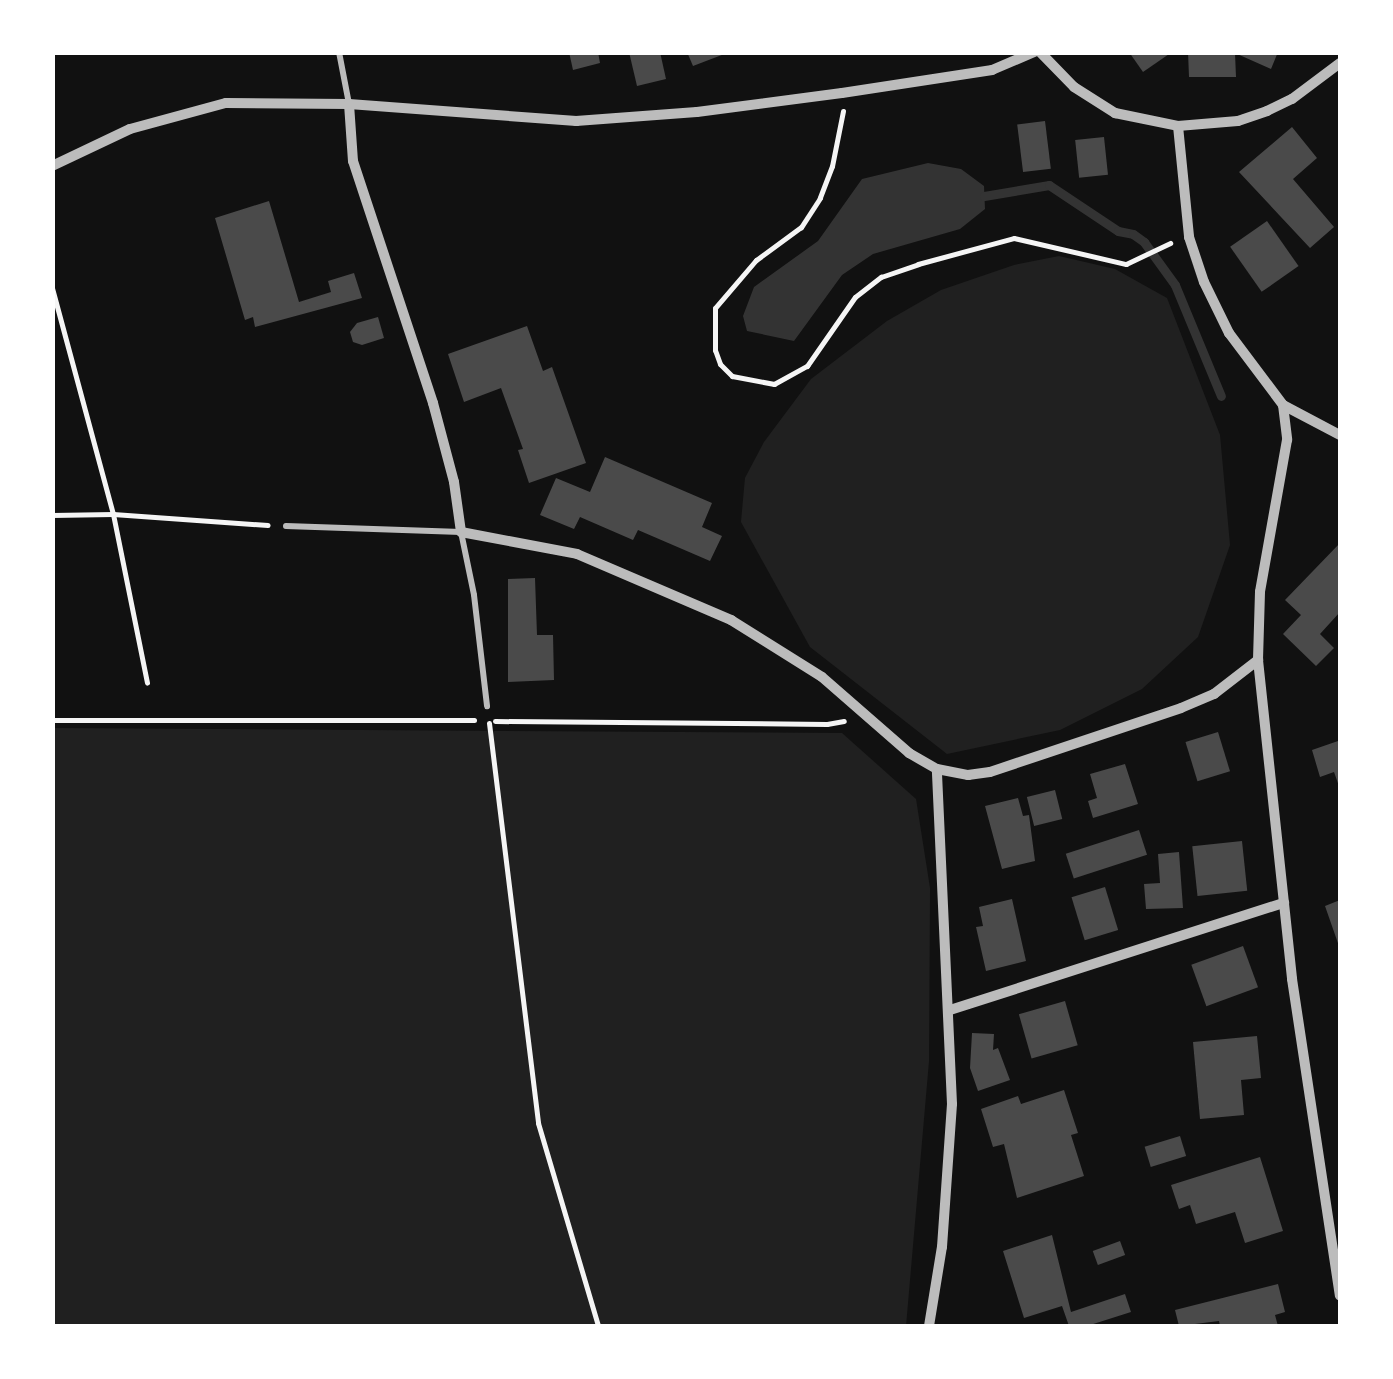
<!DOCTYPE html>
<style>
body{margin:0}
#map{position:relative;width:1393px;height:1379px;overflow:hidden;background:#111;font-family:"Exo 2",sans-serif}
div>[style]{position:absolute}
[style*='--x']{left:calc(var(--x)*1px);top:calc(var(--y)*1px);width:calc(var(--w)*1px);rotate:calc(var(--a)*1deg)}
.green>*{inset:0;background:#202020}
.water>*{inset:0;background:#333}
.stream>*{height:9px;margin:-4.5px;padding:0 4.5px;transform-origin:4.5px;border-radius:4.5px;background:#333}
.building>*{inset:0;background:#4a4a4a;transform-origin:0 0}
.path>*{height:5px;margin:-2.5px;padding:0 2.5px;transform-origin:2.5px;border-radius:2.5px;background:#f5f5f5}
.service>*{height:6px;margin:-3px;padding:0 3px;transform-origin:3px;border-radius:3px;background:#bcbcbc}
.minor>*{height:10px;margin:-5px;padding:0 5px;transform-origin:5px;border-radius:5px;background:#bcbcbc}
span{translate:-50% -50%;white-space:nowrap;text-align:center;line-height:1.15;-webkit-text-stroke:10px #fff;paint-order:stroke}
.frame{position:absolute;inset:0;border:55px solid #fff;pointer-events:none}
</style>
<div id="map">
<div class="green">
<i style="clip-path:polygon(1059px 256px,1115px 269px,1167px 298px,1220px 435px,1230px 545px,1198px 637px,1142px 689px,1060px 730px,947px 754px,810px 647px,741px 522px,745px 478px,764px 442px,811px 379px,887px 321px,941px 290px,1014px 265px)"></i>
<i style="clip-path:polygon(52px 728px,842px 733px,916px 799px,930px 888px,929px 1061px,906px 1326px,53px 1326px)"></i>
</div>
<div class="water">
<i style="clip-path:polygon(928px 163px,961px 169px,984px 186px,985px 209px,960px 229px,873px 254px,842px 275px,794px 341px,747px 331px,743px 316px,754px 287px,818px 241px,862px 179px)"></i>
</div>
<div class="stream">
<i style="--x:984;--y:196;--w:66;--a:-9.6"></i>
<i style="--x:1049;--y:185;--w:83;--a:33.7"></i>
<i style="--x:1118;--y:231;--w:15;--a:11"></i>
<i style="--x:1133;--y:234;--w:14;--a:36"></i>
<i style="--x:1144;--y:242;--w:53;--a:54.2"></i>
<i style="--x:1175;--y:285;--w:120;--a:67.5"></i>
</div>
<div class="building">
<i style="clip-path:polygon(569px 52px,598px 52px,600px 63px,573px 70px)"></i>
<i style="clip-path:polygon(629px 52px,660px 52px,666px 79px,637px 86px)"></i>
<i style="clip-path:polygon(687px 52px,727px 52px,727px 53px,693px 66px)"></i>
<i style="clip-path:polygon(1129px 52px,1172px 52px,1143px 72px)"></i>
<i style="clip-path:polygon(1188px 52px,1278px 52px,1271px 69px,1235px 53px,1236px 77px,1189px 77px)"></i>
<i style="left:1045px;top:121px;width:48px;height:28px;rotate:83deg"></i>
<i style="clip-path:polygon(1292px 127px,1317px 158px,1293px 179px,1334px 227px,1310px 248px,1239px 172px)"></i>
<i style="left:1104px;top:137px;width:38px;height:29px;rotate:84deg"></i>
<i style="clip-path:polygon(269px 201px,299px 302px,331px 292px,328px 281px,354px 273px,362px 298px,255px 327px,253px 317px,245px 320px,215px 218px)"></i>
<i style="left:1267px;top:221px;width:55px;height:45px;rotate:55deg"></i>
<i style="clip-path:polygon(378px 317px,384px 338px,362px 345px,353px 342px,350px 332px,357px 323px)"></i>
<i style="clip-path:polygon(527px 326px,543px 371px,552px 367px,586px 463px,529px 483px,518px 450px,523px 449px,501px 388px,464px 402px,448px 354px)"></i>
<i style="clip-path:polygon(605px 457px,712px 503px,702px 527px,722px 536px,710px 561px,638px 530px,633px 540px,580px 517px,574px 529px,540px 515px,556px 478px,590px 492px)"></i>
<i style="clip-path:polygon(1340px 543px,1340px 612px,1320px 634px,1334px 648px,1316px 666px,1283px 634px,1301px 615px,1285px 600px)"></i>
<i style="clip-path:polygon(535px 578px,537px 635px,553px 635px,554px 680px,508px 682px,508px 579px)"></i>
<i style="left:1218px;top:732px;width:41px;height:34px;rotate:73deg"></i>
<i style="clip-path:polygon(1338px 741px,1340px 749px,1340px 789px,1334px 772px,1320px 777px,1312px 750px)"></i>
<i style="clip-path:polygon(1125px 764px,1138px 804px,1093px 818px,1088px 801px,1097px 798px,1090px 774px)"></i>
<i style="left:1055px;top:790px;width:30px;height:29px;rotate:76deg"></i>
<i style="clip-path:polygon(1018px 798px,1023px 816px,1029px 815px,1035px 861px,1002px 869px,985px 806px)"></i>
<i style="left:1139px;top:830px;width:26px;height:77px;rotate:72deg"></i>
<i style="left:1242px;top:841px;width:50px;height:50px;rotate:84deg"></i>
<i style="clip-path:polygon(1179px 852px,1183px 908px,1146px 909px,1144px 884px,1160px 883px,1158px 854px)"></i>
<i style="left:1105px;top:887px;width:45px;height:35px;rotate:73deg"></i>
<i style="clip-path:polygon(1012px 899px,1026px 961px,986px 971px,976px 927px,983px 926px,979px 907px)"></i>
<i style="clip-path:polygon(1340px 900px,1340px 949px,1325px 906px)"></i>
<i style="left:1243px;top:946px;width:44px;height:55px;rotate:70deg"></i>
<i style="left:1065px;top:1001px;width:46px;height:48px;rotate:74deg"></i>
<i style="clip-path:polygon(972px 1033px,994px 1034px,993px 1050px,998px 1048px,1010px 1080px,978px 1091px,970px 1068px)"></i>
<i style="clip-path:polygon(1257px 1036px,1261px 1078px,1241px 1080px,1244px 1115px,1200px 1119px,1193px 1042px)"></i>
<i style="clip-path:polygon(1064px 1090px,1078px 1133px,1071px 1135px,1084px 1176px,1017px 1198px,1004px 1144px,993px 1147px,981px 1109px,1018px 1096px,1021px 1104px)"></i>
<i style="left:1180px;top:1136px;width:21px;height:37px;rotate:73deg"></i>
<i style="clip-path:polygon(1260px 1157px,1283px 1231px,1245px 1243px,1235px 1212px,1196px 1224px,1190px 1205px,1179px 1209px,1171px 1185px)"></i>
<i style="clip-path:polygon(1052px 1235px,1071px 1312px,1125px 1294px,1131px 1312px,1087px 1326px,1069px 1326px,1062px 1306px,1024px 1318px,1003px 1251px)"></i>
<i style="left:1120px;top:1241px;width:15px;height:29px;rotate:70deg"></i>
<i style="clip-path:polygon(1278px 1284px,1285px 1312px,1275px 1315px,1278px 1326px,1220px 1326px,1219px 1321px,1179px 1326px,1175px 1310px)"></i>
</div>
<div class="path">
<i style="--x:843;--y:111;--w:56;--a:101.3"></i>
<i style="--x:832;--y:166;--w:34;--a:111"></i>
<i style="--x:820;--y:198;--w:35;--a:123"></i>
<i style="--x:801;--y:227;--w:56;--a:143.7"></i>
<i style="--x:756;--y:260;--w:63;--a:130.5"></i>
<i style="--x:715;--y:308;--w:42;--a:90"></i>
<i style="--x:715;--y:350;--w:15;--a:70"></i>
<i style="--x:720;--y:364;--w:17;--a:45"></i>
<i style="--x:732;--y:376;--w:43;--a:10.8"></i>
<i style="--x:774;--y:384;--w:38;--a:-29"></i>
<i style="--x:807;--y:366;--w:84;--a:-55.2"></i>
<i style="--x:855;--y:297;--w:33;--a:-38"></i>
<i style="--x:881;--y:277;--w:39;--a:-19"></i>
<i style="--x:918;--y:264;--w:99;--a:-15.2"></i>
<i style="--x:1014;--y:238;--w:115;--a:13.1"></i>
<i style="--x:1126;--y:264;--w:49;--a:-25.5"></i>
<i style="--x:52;--y:288;--w:234;--a:74.9"></i>
<i style="--x:113;--y:514;--w:172;--a:78.6"></i>
<i style="--x:52;--y:515;--w:61;--a:-0.9"></i>
<i style="--x:113;--y:514;--w:155;--a:4.1"></i>
<i style="--x:52;--y:720;--w:422;--a:0"></i>
<i style="--x:495;--y:721;--w:332;--a:0.5"></i>
<i style="--x:827;--y:724;--w:17;--a:-10"></i>
<i style="--x:489;--y:723;--w:403;--a:83"></i>
<i style="--x:538;--y:1123;--w:212;--a:73.5"></i>
</div>
<div class="service">
<i style="--x:339;--y:52;--w:53;--a:79.1"></i>
<i style="--x:286;--y:526;--w:175;--a:2"></i>
<i style="--x:461;--y:532;--w:64;--a:78.3"></i>
<i style="--x:474;--y:595;--w:112;--a:83.3"></i>
</div>
<div class="minor">
<i style="--x:1040;--y:52;--w:49;--a:45.8"></i>
<i style="--x:1074;--y:87;--w:49;--a:32.4"></i>
<i style="--x:1115;--y:113;--w:64;--a:11.7"></i>
<i style="--x:1178;--y:126;--w:60;--a:-4.8"></i>
<i style="--x:1238;--y:121;--w:31;--a:-19"></i>
<i style="--x:1267;--y:111;--w:28;--a:-26"></i>
<i style="--x:1292;--y:99;--w:60;--a:-36.9"></i>
<i style="--x:349;--y:104;--w:57;--a:86"></i>
<i style="--x:353;--y:161;--w:255;--a:71.7"></i>
<i style="--x:433;--y:403;--w:82;--a:75.1"></i>
<i style="--x:454;--y:482;--w:50;--a:82"></i>
<i style="--x:461;--y:532;--w:118;--a:10.7"></i>
<i style="--x:577;--y:554;--w:168;--a:23.2"></i>
<i style="--x:731;--y:620;--w:107;--a:32.1"></i>
<i style="--x:822;--y:677;--w:116;--a:41.1"></i>
<i style="--x:909;--y:753;--w:32;--a:30"></i>
<i style="--x:937;--y:769;--w:32;--a:11"></i>
<i style="--x:968;--y:775;--w:22;--a:-8"></i>
<i style="--x:990;--y:772;--w:201;--a:-18.5"></i>
<i style="--x:1181;--y:708;--w:36;--a:-23"></i>
<i style="--x:1214;--y:694;--w:56;--a:-37.7"></i>
<i style="--x:1178;--y:126;--w:112;--a:84.3"></i>
<i style="--x:1189;--y:237;--w:47;--a:71.6"></i>
<i style="--x:1204;--y:282;--w:57;--a:63.9"></i>
<i style="--x:1229;--y:333;--w:90;--a:53.1"></i>
<i style="--x:1283;--y:405;--w:35;--a:83"></i>
<i style="--x:1287;--y:440;--w:154;--a:100.1"></i>
<i style="--x:1260;--y:592;--w:68;--a:91.7"></i>
<i style="--x:1258;--y:660;--w:321;--a:83.9"></i>
<i style="--x:1292;--y:979;--w:320;--a:81.4"></i>
<i style="--x:52;--y:166;--w:86;--a:-25.4"></i>
<i style="--x:130;--y:129;--w:99;--a:-15.2"></i>
<i style="--x:226;--y:103;--w:123;--a:0.5"></i>
<i style="--x:349;--y:104;--w:228;--a:4.3"></i>
<i style="--x:576;--y:121;--w:121;--a:-4.3"></i>
<i style="--x:697;--y:112;--w:146;--a:-7.5"></i>
<i style="--x:842;--y:93;--w:152;--a:-8.7"></i>
<i style="--x:992;--y:70;--w:46;--a:-23.2"></i>
<i style="--x:1283;--y:405;--w:64;--a:27.8"></i>
<i style="--x:950;--y:1010;--w:351;--a:-17.8"></i>
<i style="--x:929;--y:1326;--w:80;--a:-80.7"></i>
<i style="--x:942;--y:1247;--w:143;--a:-86"></i>
<i style="--x:952;--y:1104;--w:335;--a:-92.6"></i>
</div>
<div class="frame"></div>
</div>
